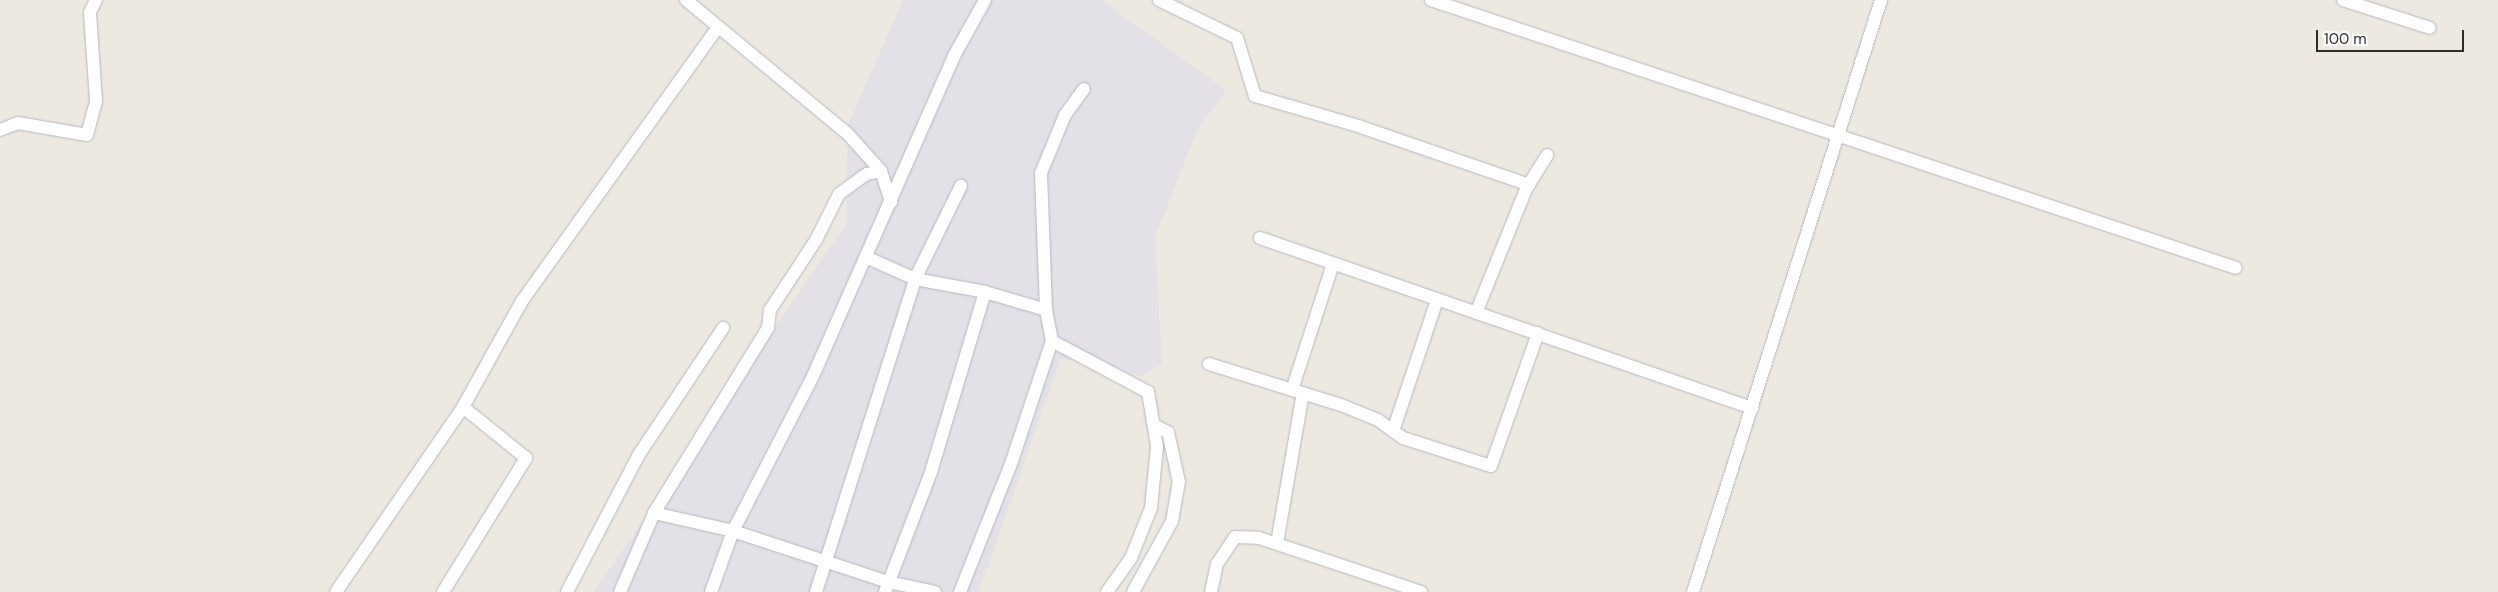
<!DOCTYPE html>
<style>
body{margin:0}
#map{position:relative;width:2498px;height:592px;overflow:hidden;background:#eee9e0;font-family:"DM Sans",sans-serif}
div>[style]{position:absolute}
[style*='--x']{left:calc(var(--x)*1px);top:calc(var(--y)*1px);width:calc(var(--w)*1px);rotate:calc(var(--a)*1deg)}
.industrial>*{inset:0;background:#e3e0e7}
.roads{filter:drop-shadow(0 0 1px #b3b6c0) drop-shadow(0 0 1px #b3b6c0)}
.minor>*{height:12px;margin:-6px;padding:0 6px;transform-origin:6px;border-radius:6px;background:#fff}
span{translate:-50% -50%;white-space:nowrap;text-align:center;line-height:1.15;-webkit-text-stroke:5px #fff;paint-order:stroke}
.scale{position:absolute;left:2316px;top:30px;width:148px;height:22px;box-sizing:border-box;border:2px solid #2d2d2d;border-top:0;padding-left:6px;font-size:15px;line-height:18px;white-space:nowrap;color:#2d2d2d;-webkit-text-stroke:4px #fff;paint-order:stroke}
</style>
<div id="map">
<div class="industrial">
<i style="clip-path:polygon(903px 0,1101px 0,1226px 90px,1197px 131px,1155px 237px,1162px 364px,1142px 376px,1061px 358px,979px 592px,594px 592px,846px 224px,848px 125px)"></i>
</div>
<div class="roads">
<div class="minor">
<i style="--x:686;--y:0;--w:209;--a:39.6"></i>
<i style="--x:847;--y:133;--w:51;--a:48.2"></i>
<i style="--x:881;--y:171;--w:33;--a:72"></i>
<i style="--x:1159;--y:0;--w:87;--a:26"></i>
<i style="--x:1237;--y:38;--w:61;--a:72.8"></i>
<i style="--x:1255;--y:96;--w:107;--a:16.2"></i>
<i style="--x:1358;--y:126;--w:181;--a:19"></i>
<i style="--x:1431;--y:0;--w:848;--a:18.41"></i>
<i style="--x:2343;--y:0;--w:91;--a:17.8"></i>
<i style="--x:0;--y:130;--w:19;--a:-21"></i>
<i style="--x:18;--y:123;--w:70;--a:9.9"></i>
<i style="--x:87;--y:135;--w:35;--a:-75"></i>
<i style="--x:96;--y:101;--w:89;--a:-93.9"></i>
<i style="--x:90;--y:12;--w:13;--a:-63"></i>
<i style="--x:1260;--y:238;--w:521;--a:19.06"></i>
<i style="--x:868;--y:258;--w:51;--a:24.1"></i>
<i style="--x:915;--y:279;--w:71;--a:10.5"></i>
<i style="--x:985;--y:292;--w:64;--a:16.4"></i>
<i style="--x:1476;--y:313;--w:134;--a:-68"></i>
<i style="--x:1526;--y:189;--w:40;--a:-58"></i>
<i style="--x:1052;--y:341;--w:109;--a:28"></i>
<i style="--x:1148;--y:392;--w:55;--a:80.5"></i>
<i style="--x:1157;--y:446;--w:62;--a:95.5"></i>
<i style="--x:1151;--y:508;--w:54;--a:111.8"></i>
<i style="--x:1131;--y:558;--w:42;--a:125.2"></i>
<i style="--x:1209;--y:364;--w:138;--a:17.3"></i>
<i style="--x:1341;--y:405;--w:40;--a:22"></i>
<i style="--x:1378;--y:420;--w:31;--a:36"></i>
<i style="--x:1403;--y:438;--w:92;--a:17.7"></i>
<i style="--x:1491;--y:466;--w:141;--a:-70.5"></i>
<i style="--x:1292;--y:390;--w:133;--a:-72"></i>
<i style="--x:1393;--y:431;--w:138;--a:-71.4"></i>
<i style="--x:654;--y:513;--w:81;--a:12.8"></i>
<i style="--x:733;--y:531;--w:163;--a:18.2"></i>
<i style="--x:888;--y:582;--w:48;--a:12"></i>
<i style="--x:1277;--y:543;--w:152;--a:-80.2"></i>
<i style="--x:336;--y:592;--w:224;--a:-55.5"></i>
<i style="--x:463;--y:407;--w:121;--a:-60.9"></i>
<i style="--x:522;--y:301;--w:337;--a:-54.4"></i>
<i style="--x:443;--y:592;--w:158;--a:-58.2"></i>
<i style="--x:526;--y:458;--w:81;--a:-141"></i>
<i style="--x:567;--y:592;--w:153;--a:-62.4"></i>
<i style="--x:638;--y:456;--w:154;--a:-56.4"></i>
<i style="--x:620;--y:592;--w:86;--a:-66.7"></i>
<i style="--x:654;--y:513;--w:217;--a:-58.4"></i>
<i style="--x:768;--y:328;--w:18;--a:-84"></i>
<i style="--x:770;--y:310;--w:84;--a:-56.7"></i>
<i style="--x:816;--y:240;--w:51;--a:-63.4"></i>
<i style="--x:839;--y:194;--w:34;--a:-36"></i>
<i style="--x:867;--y:174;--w:14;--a:-12"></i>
<i style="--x:711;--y:592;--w:65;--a:-70.2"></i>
<i style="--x:733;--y:531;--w:174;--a:-62.7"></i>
<i style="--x:813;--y:376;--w:350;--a:-66.2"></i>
<i style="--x:954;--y:56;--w:64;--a:-61"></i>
<i style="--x:816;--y:592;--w:328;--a:-72.4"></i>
<i style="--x:915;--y:279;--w:104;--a:-63.7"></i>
<i style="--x:885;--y:592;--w:129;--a:-69"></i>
<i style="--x:931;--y:472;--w:188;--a:-73.3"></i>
<i style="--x:960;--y:592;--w:141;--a:-68.3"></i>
<i style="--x:1012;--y:461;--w:126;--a:-71.6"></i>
<i style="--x:1052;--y:341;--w:32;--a:-101"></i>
<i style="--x:1046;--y:310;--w:137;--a:-92.1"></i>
<i style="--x:1041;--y:173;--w:63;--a:-67.5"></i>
<i style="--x:1065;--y:115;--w:32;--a:-54"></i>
<i style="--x:1133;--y:592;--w:81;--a:-61.2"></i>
<i style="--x:1172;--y:521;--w:40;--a:-80"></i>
<i style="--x:1179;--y:482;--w:51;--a:-102.4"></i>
<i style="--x:1168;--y:432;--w:16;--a:-153"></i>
<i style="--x:1211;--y:592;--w:29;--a:-78"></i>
<i style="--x:1217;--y:564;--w:32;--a:-56"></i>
<i style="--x:1235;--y:537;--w:24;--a:2"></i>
<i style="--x:1259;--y:538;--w:171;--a:18.4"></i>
<i style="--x:1693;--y:592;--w:621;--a:-72.38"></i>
</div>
</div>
<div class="scale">100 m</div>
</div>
